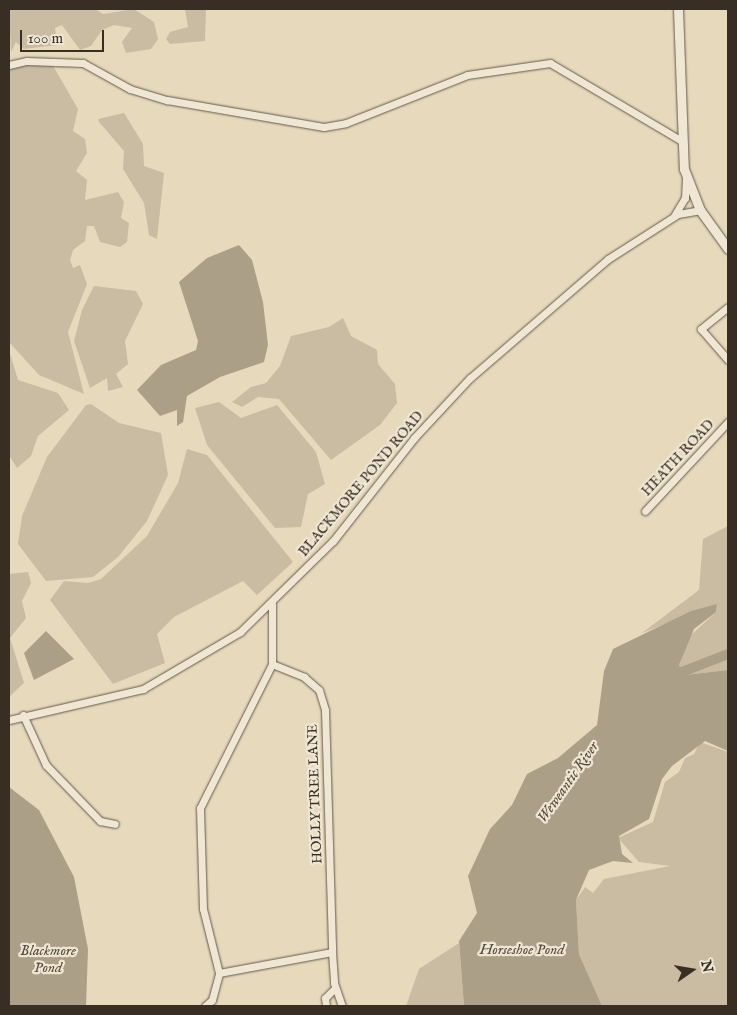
<!DOCTYPE html>
<style>
body{margin:0}
#map{position:relative;width:737px;height:1015px;overflow:hidden;background:#e6d9bc;font-family:"IM FELL English",serif}
div>[style]{position:absolute}
[style*='--x']{left:calc(var(--x)*1px);top:calc(var(--y)*1px);width:calc(var(--w)*1px);rotate:calc(var(--a)*1deg)}
.green>*{inset:0;background:#c9bca2}
.water>*{inset:0;background:#ab9f88}
.river>*{height:10px;margin:-5px;padding:0 5px;transform-origin:5px;border-radius:5px;background:#ab9f88}
.roads{filter:drop-shadow(0 0 1px #645949) drop-shadow(0 0 1px #645949)}
.street>*{height:7px;margin:-3.5px;padding:0 3.5px;transform-origin:3.5px;border-radius:3.5px;background:#efe6d3}
.secondary>*{height:9px;margin:-4.5px;padding:0 4.5px;transform-origin:4.5px;border-radius:4.5px;background:#efe6d3}
span{translate:-50% -50%;white-space:nowrap;text-align:center;line-height:1.15;-webkit-text-stroke:4.5px #efe6d3;paint-order:stroke}
.street-label{font-size:14px;color:#392e23}
.water-label{font-size:15px;color:#564a3c;font-style:italic}
.frame{position:absolute;inset:0;border:10px solid #392e23;pointer-events:none}
.north{position:absolute;left:667px;top:945px;width:50px;height:50px;-webkit-text-stroke:4px #efe6d3;paint-order:stroke;rotate:77deg;font-size:14px;font-weight:700;line-height:20px;text-align:center;color:#392e23}
.north::after{content:'';display:block;margin:auto;width:18px;height:22px;background:#392e23;clip-path:polygon(50% 0,100% 100%,50% 72%,0 100%)}
.scale{position:absolute;left:20px;top:30px;width:84px;height:22px;box-sizing:border-box;border:2px solid #392e23;border-top:0;padding-left:6px;font-size:15px;line-height:18px;white-space:nowrap;color:#392e23;-webkit-text-stroke:4px #efe6d3;paint-order:stroke}
</style>
<div id="map">
<div class="green">
<i style="clip-path:polygon(9px 9px,95px 9px,103px 14px,134px 9px,154px 22px,158px 39px,151px 49px,126px 53px,122px 42px,132px 28px,114px 25px,102px 30px,91px 46px,80px 50px,62px 25px,55px 28px,57px 45px,24px 49px,16px 42px,11px 52px)"></i>
<i style="clip-path:polygon(185px 9px,206px 9px,205px 41px,170px 44px,166px 39px,170px 32px,188px 27px)"></i>
<i style="clip-path:polygon(34px 64px,52px 64px,78px 109px,73px 131px,85px 139px,87px 153px,76px 171px,87px 180px,85px 200px,118px 192px,124px 202px,121px 218px,129px 223px,127px 242px,120px 247px,100px 242px,94px 226px,87px 226px,85px 241px,73px 250px,70px 260px,73px 268px,80px 265px,87px 284px,68px 332px,84px 394px,39px 375px,9px 342px,9px 68px)"></i>
<i style="clip-path:polygon(124px 113px,143px 144px,144px 166px,164px 173px,157px 239px,149px 235px,144px 203px,123px 169px,124px 151px,99px 122px,98px 119px)"></i>
<i style="clip-path:polygon(94px 286px,136px 291px,143px 304px,125px 341px,128px 364px,116px 374px,123px 387px,108px 391px,107px 378px,90px 388px,74px 341px,82px 310px)"></i>
<i style="clip-path:polygon(343px 318px,351px 336px,377px 350px,378px 364px,395px 384px,397px 403px,380px 425px,331px 460px,279px 399px,258px 397px,242px 407px,232px 402px,251px 387px,266px 383px,280px 366px,291px 336px,329px 327px)"></i>
<i style="clip-path:polygon(9px 350px,18px 380px,58px 393px,69px 410px,38px 436px,31px 456px,17px 468px,9px 455px)"></i>
<i style="clip-path:polygon(219px 402px,241px 418px,277px 405px,316px 452px,325px 484px,308px 494px,301px 527px,275px 528px,207px 445px,195px 408px)"></i>
<i style="clip-path:polygon(91px 404px,119px 423px,161px 433px,168px 475px,147px 521px,118px 557px,93px 577px,46px 581px,18px 544px,22px 516px,47px 457px,86px 405px)"></i>
<i style="clip-path:polygon(187px 449px,207px 455px,293px 562px,257px 595px,243px 581px,174px 617px,157px 634px,165px 663px,113px 684px,50px 600px,64px 581px,88px 583px,101px 579px,147px 536px,178px 483px)"></i>
<i style="clip-path:polygon(728px 526px,728px 670px,685px 675px,679px 665px,690px 636px,716px 612px,717px 604px,642px 633px,699px 590px,703px 539px)"></i>
<i style="clip-path:polygon(28px 572px,31px 583px,22px 601px,26px 618px,10px 638px,24px 683px,9px 697px,9px 574px)"></i>
<i style="clip-path:polygon(700px 742px,728px 752px,728px 1006px,602px 1006px,579px 954px,576px 900px,585px 887px,593px 893px,604px 879px,670px 866px,639px 862px,618px 838px,653px 822px,665px 782px,679px 772px,685px 758px,694px 754px)"></i>
<i style="clip-path:polygon(459px 943px,464px 1006px,406px 1006px,419px 969px)"></i>
</div>
<div class="water">
<i style="clip-path:polygon(239px 245px,252px 260px,263px 302px,268px 345px,264px 362px,220px 377px,187px 396px,183px 422px,177px 426px,177px 410px,160px 416px,137px 390px,161px 365px,196px 350px,198px 341px,179px 282px,207px 258px)"></i>
<i style="clip-path:polygon(717px 604px,716px 612px,694px 629px,679px 665px,685px 675px,728px 670px,728px 751px,705px 741px,672px 766px,662px 779px,649px 819px,619px 836px,622px 854px,633px 863px,613px 861px,589px 870px,576px 900px,579px 954px,602px 1006px,464px 1006px,459px 941px,477px 913px,468px 876px,490px 829px,512px 805px,527px 774px,558px 758px,597px 725px,604px 671px,613px 649px,691px 611px)"></i>
<i style="clip-path:polygon(46px 631px,74px 659px,34px 680px,24px 653px)"></i>
<i style="clip-path:polygon(9px 787px,39px 810px,74px 877px,88px 949px,86px 1006px,9px 1006px)"></i>
</div>
<div class="river">
<i style="--x:669;--y:677;--w:63;--a:-21.3"></i>
</div>
<div class="roads">
<div class="street">
<i style="--x:9;--y:65;--w:18;--a:-13"></i>
<i style="--x:27;--y:61;--w:56;--a:2"></i>
<i style="--x:83;--y:63;--w:54;--a:29"></i>
<i style="--x:130;--y:89;--w:39;--a:17"></i>
<i style="--x:167;--y:100;--w:159;--a:9.8"></i>
<i style="--x:324;--y:127;--w:22;--a:-10"></i>
<i style="--x:346;--y:123;--w:130;--a:-21.6"></i>
<i style="--x:467;--y:75;--w:84;--a:-8.2"></i>
<i style="--x:550;--y:63;--w:151;--a:30.6"></i>
<i style="--x:674;--y:216;--w:21;--a:-59"></i>
<i style="--x:685;--y:198;--w:21;--a:-87"></i>
<i style="--x:728;--y:307;--w:35;--a:141"></i>
<i style="--x:701;--y:329;--w:41;--a:48.9"></i>
<i style="--x:645;--y:511;--w:122;--a:-47"></i>
<i style="--x:272;--y:664;--w:35;--a:22"></i>
<i style="--x:304;--y:677;--w:20;--a:41"></i>
<i style="--x:319;--y:690;--w:21;--a:73"></i>
<i style="--x:325;--y:710;--w:242;--a:88.3"></i>
<i style="--x:332;--y:952;--w:31;--a:86"></i>
<i style="--x:334;--y:983;--w:24;--a:71"></i>
<i style="--x:23;--y:715;--w:55;--a:65.3"></i>
<i style="--x:46;--y:765;--w:78;--a:46"></i>
<i style="--x:100;--y:821;--w:15;--a:11"></i>
<i style="--x:9;--y:720;--w:138;--a:-13"></i>
<i style="--x:143;--y:689;--w:113;--a:-30.4"></i>
<i style="--x:240;--y:632;--w:130;--a:-44.4"></i>
<i style="--x:333;--y:541;--w:131;--a:-51.8"></i>
<i style="--x:414;--y:438;--w:82;--a:-47"></i>
<i style="--x:470;--y:378;--w:182;--a:-40.8"></i>
<i style="--x:608;--y:259;--w:83;--a:-32.7"></i>
<i style="--x:678;--y:214;--w:22;--a:-10"></i>
<i style="--x:219;--y:973;--w:115;--a:-10.5"></i>
<i style="--x:205;--y:1006;--w:9;--a:-41"></i>
<i style="--x:212;--y:1000;--w:28;--a:-75"></i>
<i style="--x:219;--y:973;--w:66;--a:-104"></i>
<i style="--x:203;--y:909;--w:101;--a:-91.7"></i>
<i style="--x:200;--y:808;--w:161;--a:-63.4"></i>
<i style="--x:272;--y:664;--w:60;--a:-90"></i>
<i style="--x:326;--y:1006;--w:8;--a:-97"></i>
<i style="--x:325;--y:998;--w:14;--a:-45"></i>
</div>
<div class="secondary">
<i style="--x:678;--y:9;--w:160;--a:87.9"></i>
<i style="--x:684;--y:169;--w:44;--a:68.7"></i>
<i style="--x:700;--y:210;--w:48;--a:54.3"></i>
</div>
</div>
<div class="street-label">
<span style="left:678px;top:458px;rotate:-47deg">HEATH ROAD</span>
<span style="left:361px;top:484px;rotate:-50deg">BLACKMORE POND ROAD</span>
<span style="left:315px;top:794px;rotate:-92deg">HOLLY TREE LANE</span>
</div>
<div class="water-label">
<span style="left:568px;top:782px;rotate:-55deg">Weweantic River</span>
<span style="left:48px;top:959px">Blackmore<br>Pond</span>
<span style="left:522px;top:950px">Horseshoe Pond</span>
</div>
<div class="frame"></div>
<div class="north">N</div>
<div class="scale">100 m</div>
</div>
